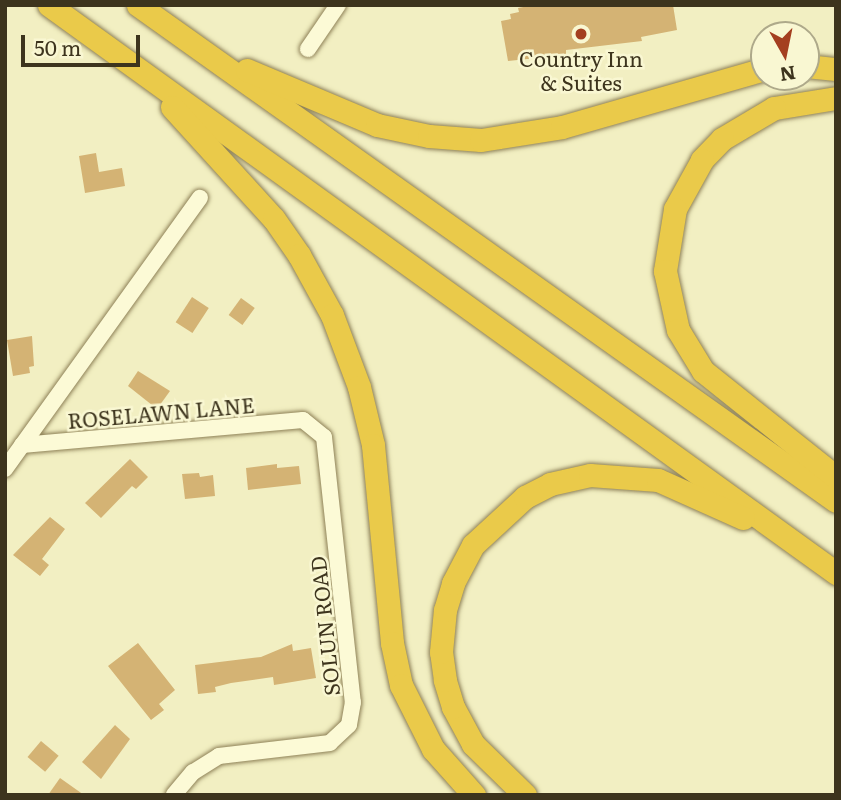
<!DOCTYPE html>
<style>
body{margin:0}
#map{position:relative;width:841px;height:800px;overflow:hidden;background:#f2efc2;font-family:Literata,serif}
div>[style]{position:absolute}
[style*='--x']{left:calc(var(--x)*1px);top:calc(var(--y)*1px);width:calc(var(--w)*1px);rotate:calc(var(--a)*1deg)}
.building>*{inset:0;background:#d4b374;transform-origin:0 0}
.roads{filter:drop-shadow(0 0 2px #8e8157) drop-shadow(0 0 2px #8e8157)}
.minor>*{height:16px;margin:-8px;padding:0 8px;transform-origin:8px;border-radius:8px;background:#fcfad6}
.highway>*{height:23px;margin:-11.5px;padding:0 11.5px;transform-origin:11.5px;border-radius:11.5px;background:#eaca4a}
.dots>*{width:19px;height:19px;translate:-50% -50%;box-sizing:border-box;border:4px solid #f9f7d2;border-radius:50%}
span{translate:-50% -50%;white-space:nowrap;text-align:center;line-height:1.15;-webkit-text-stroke:5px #f9f7d2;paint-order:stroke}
.poi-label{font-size:21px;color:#3d341d}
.street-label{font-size:21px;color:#3d341d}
.frame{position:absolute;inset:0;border:7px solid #3d341d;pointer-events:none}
.north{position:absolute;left:750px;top:21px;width:70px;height:70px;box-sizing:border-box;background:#f9f7d2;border:2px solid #aea98a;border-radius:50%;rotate:171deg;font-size:19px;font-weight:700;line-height:28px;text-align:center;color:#3d341d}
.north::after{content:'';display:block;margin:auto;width:24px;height:32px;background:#a43f20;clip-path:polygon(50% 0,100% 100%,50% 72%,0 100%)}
.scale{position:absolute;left:21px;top:35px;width:119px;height:32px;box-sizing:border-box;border:4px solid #3d341d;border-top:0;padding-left:9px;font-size:21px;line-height:24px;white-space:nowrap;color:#3d341d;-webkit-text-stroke:5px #f9f7d2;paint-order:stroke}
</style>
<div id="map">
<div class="building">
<i style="clip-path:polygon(534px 5px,673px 5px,677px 30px,641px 37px,642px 41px,566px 50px,566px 55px,508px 61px,501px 21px,511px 19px,510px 14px,519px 12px,518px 8px)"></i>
<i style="clip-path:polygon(96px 153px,99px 172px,122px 168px,125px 186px,85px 193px,79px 156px)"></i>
<i style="left:192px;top:297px;width:20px;height:30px;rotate:33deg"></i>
<i style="left:241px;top:298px;width:17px;height:21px;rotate:36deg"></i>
<i style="clip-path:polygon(32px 336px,34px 366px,29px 367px,30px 373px,13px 376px,7px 340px)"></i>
<i style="clip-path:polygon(138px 371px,170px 391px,157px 409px,128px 386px)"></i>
<i style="clip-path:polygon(130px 459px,148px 477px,136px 489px,132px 486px,101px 518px,85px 503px)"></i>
<i style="clip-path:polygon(277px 464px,277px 468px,299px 466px,301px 484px,248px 490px,246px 468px)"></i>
<i style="clip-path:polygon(199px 473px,200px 477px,213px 475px,215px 496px,185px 499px,182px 474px)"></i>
<i style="clip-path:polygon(50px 517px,65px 529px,42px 559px,49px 565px,40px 576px,13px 555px)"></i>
<i style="clip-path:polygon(138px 643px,175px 690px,159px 704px,164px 710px,151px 720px,108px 666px)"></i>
<i style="clip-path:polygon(292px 644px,293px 651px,311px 648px,316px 678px,274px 685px,273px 677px,231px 683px,215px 687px,216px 692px,198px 694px,195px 665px,261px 657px)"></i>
<i style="clip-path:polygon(115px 725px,130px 739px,101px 779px,82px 762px)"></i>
<i style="left:41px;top:741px;width:23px;height:21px;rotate:40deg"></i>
<i style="clip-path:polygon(60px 778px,84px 795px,48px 795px)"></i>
</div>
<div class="roads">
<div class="minor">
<i style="--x:308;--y:49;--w:53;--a:-55.7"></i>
<i style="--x:22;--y:445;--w:282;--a:-5.1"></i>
<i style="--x:303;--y:420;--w:27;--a:39"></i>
<i style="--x:324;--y:437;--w:267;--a:83.8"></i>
<i style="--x:353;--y:702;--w:23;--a:100"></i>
<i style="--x:349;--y:725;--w:26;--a:137"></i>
<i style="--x:330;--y:743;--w:112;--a:173.3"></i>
<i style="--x:219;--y:756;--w:31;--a:148"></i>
<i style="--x:193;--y:772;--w:30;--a:130"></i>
<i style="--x:5;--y:469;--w:334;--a:-54.3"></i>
</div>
<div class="highway">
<i style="--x:49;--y:5;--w:971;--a:35.82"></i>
<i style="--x:138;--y:5;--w:856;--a:35.4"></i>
<i style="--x:806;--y:66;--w:30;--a:6"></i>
<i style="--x:247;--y:70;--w:141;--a:22.9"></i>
<i style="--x:377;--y:125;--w:53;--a:11.9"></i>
<i style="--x:429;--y:136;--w:52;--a:4.4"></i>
<i style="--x:481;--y:140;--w:82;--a:-9.1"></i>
<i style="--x:562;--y:127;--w:210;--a:-16"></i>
<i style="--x:836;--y:98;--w:63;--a:170.8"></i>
<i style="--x:774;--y:108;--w:61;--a:149.2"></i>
<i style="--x:722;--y:139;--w:29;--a:134"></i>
<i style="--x:702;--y:160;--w:56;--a:118.9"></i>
<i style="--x:675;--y:209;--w:63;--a:99.2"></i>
<i style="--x:665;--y:271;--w:60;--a:77.6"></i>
<i style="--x:678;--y:330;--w:48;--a:58.6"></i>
<i style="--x:703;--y:371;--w:170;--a:38.6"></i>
<i style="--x:172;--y:107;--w:151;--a:47.7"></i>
<i style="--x:274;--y:219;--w:44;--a:55.2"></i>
<i style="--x:299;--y:255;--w:68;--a:61.2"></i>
<i style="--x:332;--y:315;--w:77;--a:69.4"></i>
<i style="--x:359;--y:387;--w:60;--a:76.4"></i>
<i style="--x:373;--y:445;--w:199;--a:84.5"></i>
<i style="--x:392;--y:643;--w:43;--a:77.9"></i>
<i style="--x:401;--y:685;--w:72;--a:63.4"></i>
<i style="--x:433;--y:749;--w:62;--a:48.3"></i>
<i style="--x:525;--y:795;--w:73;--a:-135.6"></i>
<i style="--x:473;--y:744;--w:42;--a:-118.4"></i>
<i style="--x:453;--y:707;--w:28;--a:-107"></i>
<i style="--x:445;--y:680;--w:28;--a:-98"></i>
<i style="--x:441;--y:652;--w:42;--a:-84.6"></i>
<i style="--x:445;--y:610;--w:28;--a:-73"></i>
<i style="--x:453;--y:583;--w:43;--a:-62.2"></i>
<i style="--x:473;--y:545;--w:71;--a:-42.7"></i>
<i style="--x:525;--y:497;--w:28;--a:-27"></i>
<i style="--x:550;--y:484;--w:41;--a:-12.7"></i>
<i style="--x:590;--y:475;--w:68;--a:4.2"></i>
<i style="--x:658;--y:480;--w:93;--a:24.1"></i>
</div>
</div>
<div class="dots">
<i style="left:581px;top:34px;background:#a43f20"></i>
</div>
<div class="poi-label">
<span style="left:581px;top:70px">Country Inn<br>&amp; Suites</span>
</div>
<div class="street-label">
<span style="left:161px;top:412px;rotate:-5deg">ROSELAWN LANE</span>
<span style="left:324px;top:626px;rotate:-96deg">SOLUN ROAD</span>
</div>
<div class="frame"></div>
<div class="north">N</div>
<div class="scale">50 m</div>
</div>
